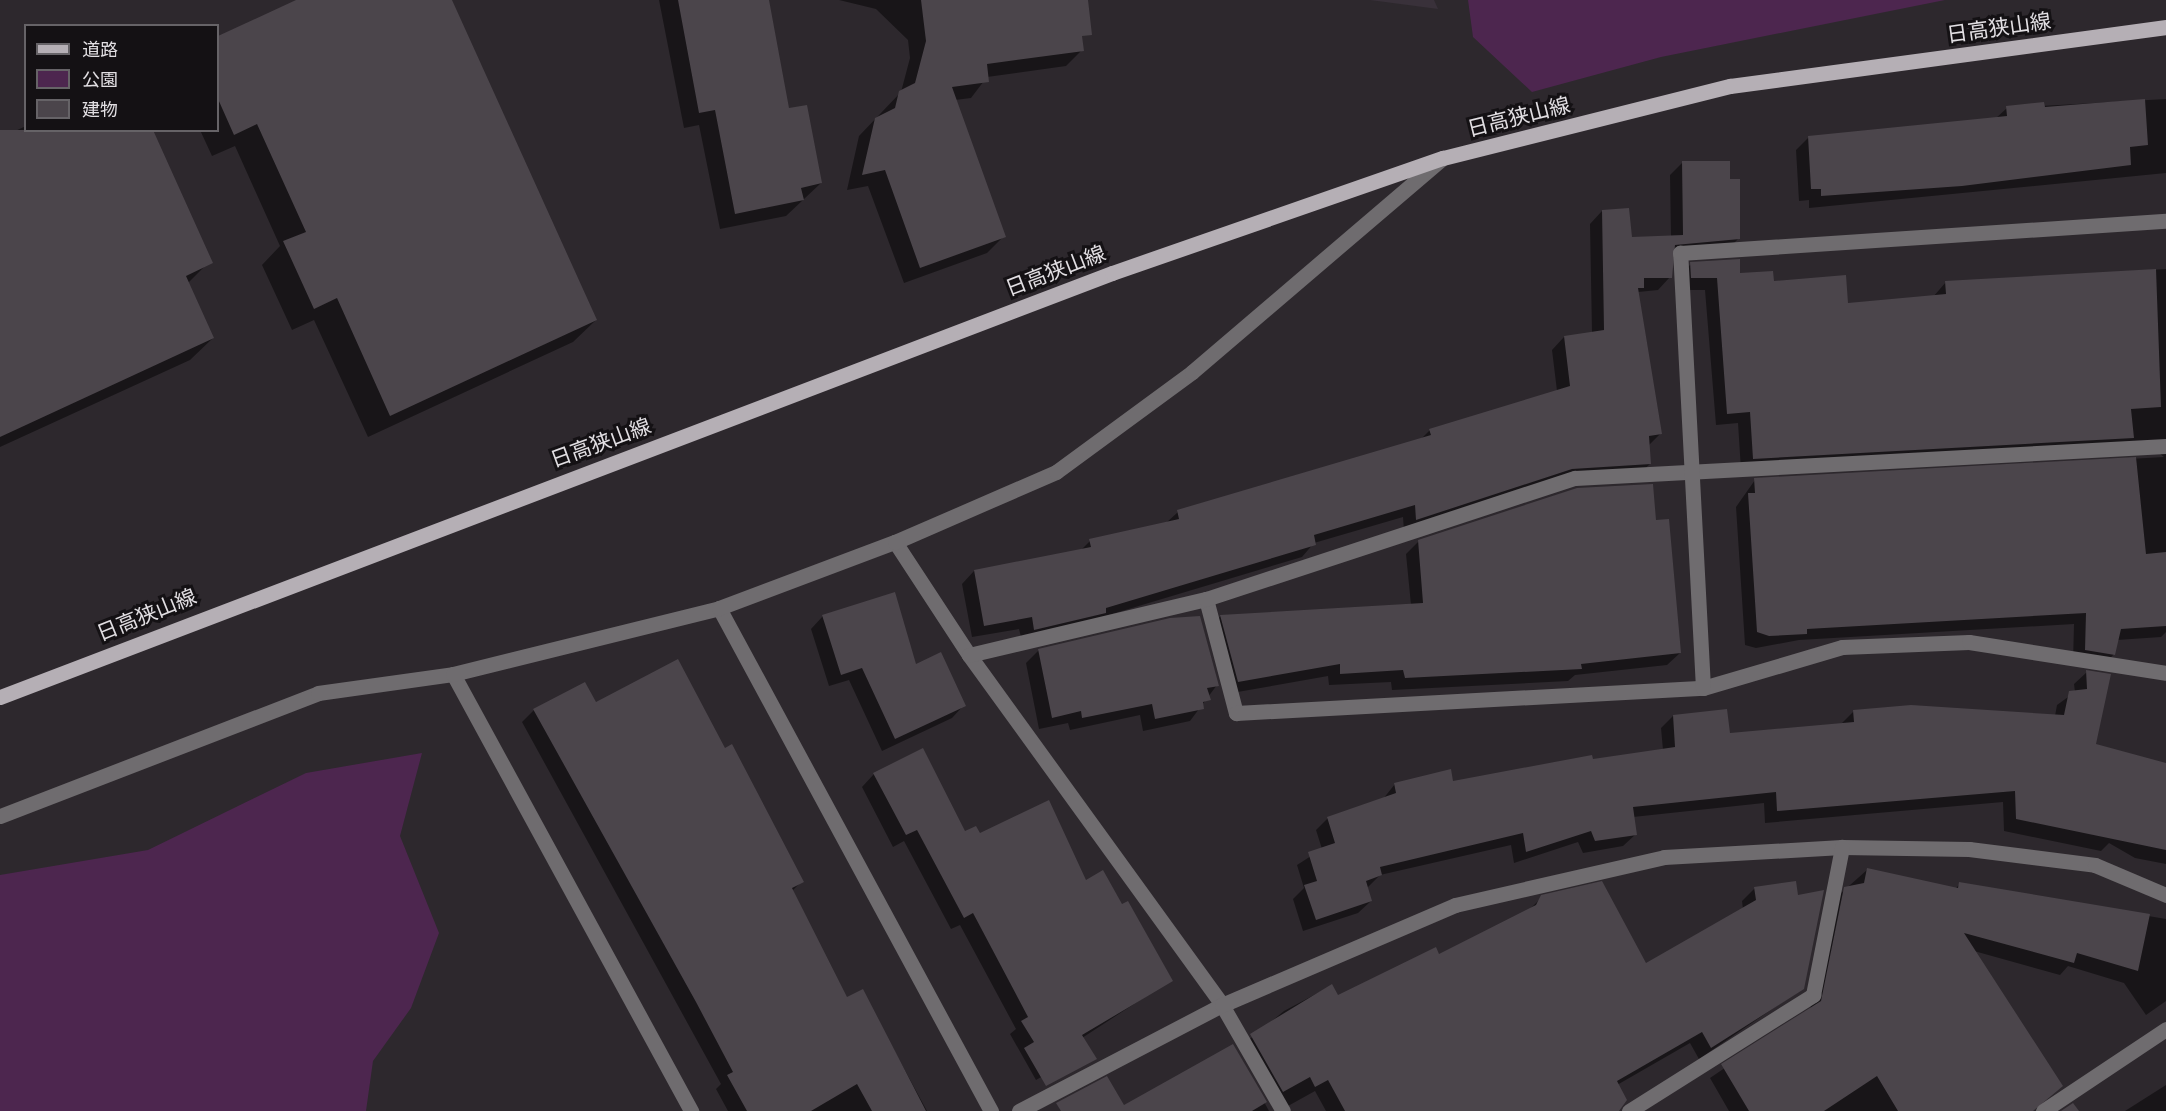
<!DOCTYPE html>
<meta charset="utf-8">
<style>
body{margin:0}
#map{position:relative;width:2166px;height:1111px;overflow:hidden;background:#2d282d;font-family:Spectral,"Noto Sans JP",serif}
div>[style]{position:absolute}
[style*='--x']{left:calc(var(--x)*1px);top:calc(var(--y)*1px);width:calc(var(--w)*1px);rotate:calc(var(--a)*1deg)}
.built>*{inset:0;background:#39313a}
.green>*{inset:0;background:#4d264f}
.shadow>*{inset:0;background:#0007}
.building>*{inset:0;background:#4b454b}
.minor>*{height:15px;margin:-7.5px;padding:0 7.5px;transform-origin:7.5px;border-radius:7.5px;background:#6f6c6f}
.major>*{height:15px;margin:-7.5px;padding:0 7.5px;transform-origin:7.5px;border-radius:7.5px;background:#b5afb5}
span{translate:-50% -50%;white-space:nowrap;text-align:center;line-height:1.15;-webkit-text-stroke:6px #141114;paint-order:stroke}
.street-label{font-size:21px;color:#e2dfe3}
.legend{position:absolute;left:24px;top:24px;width:195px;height:108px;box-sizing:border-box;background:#141114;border:2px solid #666367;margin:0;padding:8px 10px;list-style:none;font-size:18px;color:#e2dfe3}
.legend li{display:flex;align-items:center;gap:12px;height:30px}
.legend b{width:30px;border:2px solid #666367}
</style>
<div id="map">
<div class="built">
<i style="clip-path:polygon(1370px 0,1434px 0,1438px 9px)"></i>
</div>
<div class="green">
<i style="clip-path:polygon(1468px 0,1945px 0,1661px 57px,1532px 92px,1473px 37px)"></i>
<i style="clip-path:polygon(422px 753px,400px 836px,439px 933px,411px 1008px,373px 1061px,366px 1111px,0 1111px,0 875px,148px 850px,306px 773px)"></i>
</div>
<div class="shadow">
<i style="clip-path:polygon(300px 0,451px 0,596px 320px,573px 342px,368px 437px,314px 320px,292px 330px,262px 265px,280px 246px,235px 146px,212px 156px,200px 130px,218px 130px,218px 38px)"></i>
<i style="clip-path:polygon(659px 0,767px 0,788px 110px,821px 183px,786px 216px,720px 229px,699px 125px,684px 128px)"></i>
<i style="clip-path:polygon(839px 0,1078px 0,1082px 50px,1066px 66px,987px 77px,971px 98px,955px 100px,1004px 236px,987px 253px,904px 283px,868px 186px,847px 190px,859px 136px,901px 92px,910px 58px,908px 40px,876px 9px)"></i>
<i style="clip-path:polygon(2166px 99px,2166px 173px,1809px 208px,1809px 200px,1799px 201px,1796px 150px,1809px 137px,1995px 119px,2007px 108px)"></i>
<i style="clip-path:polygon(26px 126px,206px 265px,188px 283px,213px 338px,190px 360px,0 447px,0 138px)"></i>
<i style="clip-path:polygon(1683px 162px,1729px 180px,1738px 239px,1726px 251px,1672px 256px,1670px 277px,1658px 290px,1638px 292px,1660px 434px,1648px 446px,1650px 464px,1637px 476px,1559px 481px,1404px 531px,1403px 517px,1314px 543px,1302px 557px,1022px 641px,1019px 629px,972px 637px,962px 584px,974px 571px,1080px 551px,1090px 541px,1166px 523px,1178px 512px,1420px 440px,1430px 430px,1557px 391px,1552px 350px,1564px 337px,1592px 333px,1590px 224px,1602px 211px,1631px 239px,1671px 237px,1670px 175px)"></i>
<i style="clip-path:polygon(1691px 264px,1847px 305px,1933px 297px,1946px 282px,2166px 269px,2166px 632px,2161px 637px,2117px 640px,2114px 654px,2102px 667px,2073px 662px,2074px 624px,1799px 640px,1756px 648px,1745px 645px,1736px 507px,1755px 480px,2164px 457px,2153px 448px,1741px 470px,1738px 423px,1716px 425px,1705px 290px,1679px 290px,1679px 276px)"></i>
<i style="clip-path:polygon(1419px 541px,1680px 653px,1667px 665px,1575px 675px,1568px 681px,1392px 690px,1391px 682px,1329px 685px,1328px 676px,1226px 694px,1208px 628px,1221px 616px,1411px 605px,1406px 554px)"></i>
<i style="clip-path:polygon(823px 616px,915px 666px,964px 705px,952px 718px,882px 751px,849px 680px,829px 686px,811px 629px)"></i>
<i style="clip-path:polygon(1039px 650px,1217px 685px,1190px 721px,1143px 731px,1140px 715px,1070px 730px,1068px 723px,1039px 729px,1026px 663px)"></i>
<i style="clip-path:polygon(2087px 672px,2095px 745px,2166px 765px,2166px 864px,2135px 858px,2109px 843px,2101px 851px,2004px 831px,2003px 802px,1765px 823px,1764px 803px,1633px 817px,1636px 834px,1623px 846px,1583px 853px,1578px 842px,1514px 863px,1511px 845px,1380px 875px,1367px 888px,1371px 901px,1358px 913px,1303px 931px,1293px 899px,1304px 888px,1297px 865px,1322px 849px,1316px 830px,1328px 818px,1383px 799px,1395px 784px,1451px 783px,1663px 750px,1661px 728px,1673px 716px,1728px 735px,1841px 724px,1854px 711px,2055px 716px,2057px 705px,2075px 692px,2074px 684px)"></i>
<i style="clip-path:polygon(595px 704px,724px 750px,802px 881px,792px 891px,846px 999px,862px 991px,927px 1111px,728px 1111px,716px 1089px,721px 1084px,522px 722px,534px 710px)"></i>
<i style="clip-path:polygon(874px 774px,965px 833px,1086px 882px,1121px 906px,1171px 980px,1082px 1038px,1074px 1058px,1036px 1080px,1010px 1034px,1016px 1029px,960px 925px,951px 929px,904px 841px,893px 847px,862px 787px)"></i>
<i style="clip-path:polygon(1867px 870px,1955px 889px,1960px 884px,2166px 919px,2166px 1001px,2146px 1015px,2124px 983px,2068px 966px,2060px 975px,1974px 951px,2012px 1111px,1729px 1111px,1710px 1078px,1810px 1010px,1832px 901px)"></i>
<i style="clip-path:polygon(1755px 888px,1803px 988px,1699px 1059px,1690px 1043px,1617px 1085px,1615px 1111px,1326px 1111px,1315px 1091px,1279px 1111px,1239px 1048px,1284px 1011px,1331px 986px,1337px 997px,1439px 956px,1529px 910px,1542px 897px,1645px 965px,1743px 909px,1742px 901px)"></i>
<i style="clip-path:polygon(1233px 1046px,1269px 1111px,1115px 1111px)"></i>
<i style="clip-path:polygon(2166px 1085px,2166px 1111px,2125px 1111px)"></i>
</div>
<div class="building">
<i style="clip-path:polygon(296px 0,452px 0,597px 320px,390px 416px,337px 298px,314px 309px,283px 241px,306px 232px,257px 124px,234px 135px,218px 99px,218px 36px)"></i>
<i style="clip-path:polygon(678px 0,769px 0,789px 108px,807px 105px,822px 183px,801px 188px,804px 200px,735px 214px,715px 110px,699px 113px)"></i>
<i style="clip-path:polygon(921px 0,1088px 0,1092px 35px,1082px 36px,1084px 51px,987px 64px,989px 82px,952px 87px,1006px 237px,920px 268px,885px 170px,862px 175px,875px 118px,895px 108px,899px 91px,915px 83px,926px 41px)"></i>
<i style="clip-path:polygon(2145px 99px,2148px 145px,2130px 147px,2131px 165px,1962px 186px,1821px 196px,1821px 189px,1811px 189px,1808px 136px,2007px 116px,2006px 106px,2044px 102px,2045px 107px)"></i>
<i style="clip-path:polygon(0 130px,153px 130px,213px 263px,186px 276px,214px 338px,0 437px)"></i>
<i style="clip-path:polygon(1682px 161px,1730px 161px,1730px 179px,1740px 179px,1740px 239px,1675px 245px,1672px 278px,1644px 278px,1644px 288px,1638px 288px,1662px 434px,1649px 436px,1651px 464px,1572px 469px,1416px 520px,1415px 505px,1314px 535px,1316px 545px,1106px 608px,1106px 613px,1034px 630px,1032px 617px,984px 626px,974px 570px,1091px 547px,1089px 539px,1179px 519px,1177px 510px,1431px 435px,1429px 429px,1570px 386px,1564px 336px,1604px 330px,1602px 210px,1629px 208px,1632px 237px,1683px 235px)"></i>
<i style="clip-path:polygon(1740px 259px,1740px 273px,1773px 271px,1774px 281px,1846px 275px,1848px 303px,1946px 294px,1945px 281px,2156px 269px,2161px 407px,2131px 409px,2134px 438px,1753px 459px,1750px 412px,1727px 414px,1717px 278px,1691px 278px,1690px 262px)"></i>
<i style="clip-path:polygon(2136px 457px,2146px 554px,2166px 552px,2166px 626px,2121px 629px,2115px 655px,2085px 650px,2086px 613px,1807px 629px,1807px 634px,1769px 636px,1757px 632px,1748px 493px,1755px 493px,1754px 478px)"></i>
<i style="clip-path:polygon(1653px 484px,1656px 520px,1669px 519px,1681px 653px,1581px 664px,1582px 669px,1405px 678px,1403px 670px,1340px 674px,1340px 664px,1238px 682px,1220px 615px,1423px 603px,1418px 540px,1577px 488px)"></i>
<i style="clip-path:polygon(895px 592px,916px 664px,941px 652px,966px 706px,895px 739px,862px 668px,841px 675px,822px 615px)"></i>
<i style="clip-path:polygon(1200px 616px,1219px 686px,1207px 688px,1211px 700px,1203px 702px,1204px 709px,1155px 719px,1152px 704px,1082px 718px,1081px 711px,1052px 718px,1038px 649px,1170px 618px)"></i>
<i style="clip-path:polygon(678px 659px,725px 748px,732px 744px,804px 882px,792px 888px,847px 997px,863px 989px,926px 1111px,872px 1111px,857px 1084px,811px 1111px,747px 1111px,727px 1075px,733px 1072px,696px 1002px,533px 709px,585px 682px,596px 702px)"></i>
<i style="clip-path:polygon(2086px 670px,2111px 674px,2096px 744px,2166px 763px,2166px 850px,2016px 819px,2015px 791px,1777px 811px,1776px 792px,1633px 807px,1637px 835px,1595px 841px,1591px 831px,1526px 852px,1523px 833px,1380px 867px,1382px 875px,1366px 881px,1372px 901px,1316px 920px,1304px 885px,1317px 881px,1308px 852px,1335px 843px,1327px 817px,1396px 793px,1394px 783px,1451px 769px,1453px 781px,1592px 755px,1593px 759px,1675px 747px,1673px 715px,1727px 709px,1730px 733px,1854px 722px,1853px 710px,1911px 705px,2064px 715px,2069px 691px,2087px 689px)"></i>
<i style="clip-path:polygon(923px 748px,965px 831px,976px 826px,980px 833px,1049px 800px,1086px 880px,1103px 870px,1122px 904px,1128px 901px,1173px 981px,1082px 1035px,1097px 1059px,1046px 1086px,1024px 1048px,1034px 1042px,1021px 1021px,1028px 1017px,973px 913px,964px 918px,917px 830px,906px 835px,873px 773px)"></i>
<i style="clip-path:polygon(1867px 868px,1958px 888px,1959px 882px,2150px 914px,2138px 971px,2077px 953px,2074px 963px,1964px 933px,2063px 1086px,2033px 1111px,1898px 1111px,1877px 1076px,1824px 1111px,1749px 1111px,1721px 1064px,1821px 1001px,1844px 887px,1864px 883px)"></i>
<i style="clip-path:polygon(1602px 881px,1646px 963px,1756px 900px,1754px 887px,1796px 881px,1798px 895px,1824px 890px,1804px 989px,1711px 1048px,1702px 1032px,1617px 1081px,1627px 1100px,1619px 1111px,1345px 1111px,1328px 1080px,1315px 1087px,1310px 1077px,1283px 1092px,1250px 1034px,1332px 984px,1338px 995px,1436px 947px,1439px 954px,1536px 905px,1541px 895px)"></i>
<i style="clip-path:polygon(1233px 1044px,1267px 1102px,1252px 1111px,1061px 1111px,1056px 1103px,1107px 1076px,1124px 1105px)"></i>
<i style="clip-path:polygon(2073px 1103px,2079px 1111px,2061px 1111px)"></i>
</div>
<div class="minor">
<i style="--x:895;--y:542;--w:135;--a:56.8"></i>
<i style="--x:969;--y:655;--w:432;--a:54.1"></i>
<i style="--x:1222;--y:1005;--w:122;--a:60.1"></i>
<i style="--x:1206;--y:599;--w:118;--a:75.3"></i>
<i style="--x:1236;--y:713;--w:468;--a:-3.1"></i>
<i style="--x:1703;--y:688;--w:145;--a:-16.4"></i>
<i style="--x:1842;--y:647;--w:127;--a:-2.3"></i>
<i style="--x:1969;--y:642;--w:199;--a:8.9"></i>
<i style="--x:719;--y:608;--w:572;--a:61.6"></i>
<i style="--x:969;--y:655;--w:244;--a:-13.3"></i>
<i style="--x:1206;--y:599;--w:388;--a:-18.2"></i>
<i style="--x:1575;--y:478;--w:592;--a:-3.1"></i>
<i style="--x:453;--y:674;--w:498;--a:61.4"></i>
<i style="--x:1703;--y:688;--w:436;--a:-93"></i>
<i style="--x:1680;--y:253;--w:487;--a:-3.8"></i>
<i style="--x:0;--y:816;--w:341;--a:-21.1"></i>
<i style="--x:318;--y:693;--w:136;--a:-8"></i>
<i style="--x:453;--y:674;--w:274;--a:-13.9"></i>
<i style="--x:719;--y:608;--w:188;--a:-20.6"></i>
<i style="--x:895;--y:542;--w:176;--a:-23.5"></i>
<i style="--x:1056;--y:472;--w:169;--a:-36.3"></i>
<i style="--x:1192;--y:372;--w:330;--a:-40.5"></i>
<i style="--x:1019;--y:1111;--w:229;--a:-27.6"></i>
<i style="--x:1222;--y:1005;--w:254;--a:-23.2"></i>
<i style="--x:1455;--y:905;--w:214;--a:-12.9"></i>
<i style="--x:1664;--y:857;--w:178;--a:-3.2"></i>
<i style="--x:1842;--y:847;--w:127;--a:0.9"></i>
<i style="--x:1969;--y:849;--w:127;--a:7.2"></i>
<i style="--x:2095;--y:865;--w:77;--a:22.9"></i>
<i style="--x:1629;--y:1111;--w:218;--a:-32.2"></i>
<i style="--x:1813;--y:995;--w:151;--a:-78.9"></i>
<i style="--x:2043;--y:1111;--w:148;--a:-33.7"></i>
</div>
<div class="major">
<i style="--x:0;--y:697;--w:1190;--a:-20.87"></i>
<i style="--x:1112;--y:273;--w:350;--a:-19.2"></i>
<i style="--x:1443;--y:158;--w:296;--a:-14.1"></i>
<i style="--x:1730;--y:86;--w:440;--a:-7.7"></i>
</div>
<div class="street-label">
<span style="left:1999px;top:29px;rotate:-8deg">日高狭山線</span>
<span style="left:1519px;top:118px;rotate:-14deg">日高狭山線</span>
<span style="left:1056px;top:272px;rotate:-21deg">日高狭山線</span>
<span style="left:601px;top:444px;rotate:-20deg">日高狭山線</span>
<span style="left:147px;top:616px;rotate:-22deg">日高狭山線</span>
</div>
<ul class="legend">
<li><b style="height:8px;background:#b5afb5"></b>道路</li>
<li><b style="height:16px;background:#4d264f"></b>公園</li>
<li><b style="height:16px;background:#4b454b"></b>建物</li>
</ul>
</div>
